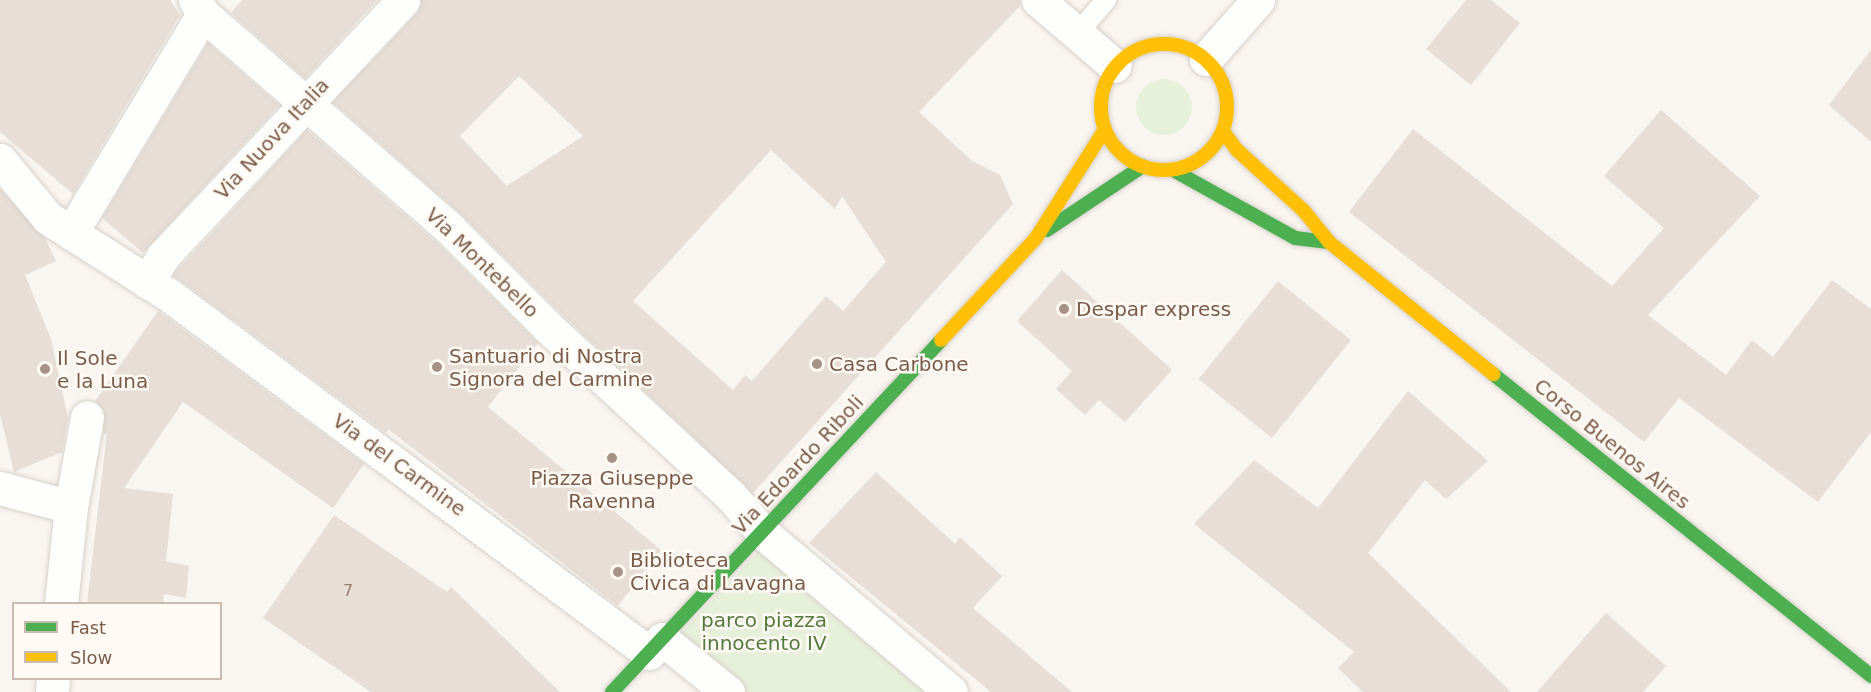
<!DOCTYPE html>
<style>
body{margin:0}
#map{position:relative;width:1871px;height:692px;overflow:hidden;background:#f9f5f0;font-family:"DejaVu Sans",sans-serif}
div>[style]{position:absolute}
[style*='--x']{left:calc(var(--x)*1px);top:calc(var(--y)*1px);width:calc(var(--w)*1px);rotate:calc(var(--a)*1deg)}
.green>*{inset:0;background:#e7f0db}
.round{border-radius:50%}
.building>*{inset:0;background:#e6ded7;transform-origin:0 0}
.roads{filter:drop-shadow(0 0 2px #d7d1cb) drop-shadow(0 0 2px #d7d1cb)}
.lane>*{height:20px;margin:-10px;padding:0 10px;transform-origin:10px;border-radius:10px;background:#fefefd}
.street>*{height:33px;margin:-16.5px;padding:0 16.5px;transform-origin:16.5px;border-radius:16.5px;background:#fefefd}
.fast>*{height:14px;margin:-7px;padding:0 7px;transform-origin:7px;border-radius:7px;background:#4caf50}
.slow>*{height:14px;margin:-7px;padding:0 7px;transform-origin:7px;border-radius:7px;background:#ffc107}
.slow>.ring{margin:-7px;padding:0;box-sizing:content-box;background:none;border:14px solid #ffc107;border-radius:50%}
.dots>*{width:16px;height:16px;translate:-50% -50%;box-sizing:border-box;border:3px solid #fffaf3;border-radius:50%}
span{translate:-50% -50%;white-space:nowrap;text-align:center;line-height:1.15;-webkit-text-stroke:5px #fffaf3;paint-order:stroke}
.number-label{font-size:16px;color:#977e72}
.number-label span{-webkit-text-stroke-width:0}
.street-label{font-size:20px;color:#7a5c4d}
.poi-label{font-size:20px;color:#7a5c4d}
.left{translate:0 -50%;text-align:left}
.park-label{font-size:20px;color:#537a41}
.legend{position:absolute;left:12px;top:602px;width:210px;height:78px;box-sizing:border-box;background:#fffaf3;border:2px solid #cabbb1;margin:0;padding:8px 10px;list-style:none;font-size:18px;color:#7a5c4d}
.legend li{display:flex;align-items:center;gap:12px;height:30px}
.legend b{width:30px;border:2px solid #cabbb1}
</style>
<div id="map">
<div class="green">
<i class="round" style="left:1136px;top:79px;width:56px;height:56px"></i>
<i style="clip-path:polygon(759px 550px,934px 692px,743px 692px,676px 638px)"></i>
</div>
<div class="building">
<i style="clip-path:polygon(0 0,170px 0,180px 15px,73px 194px,0 132px)"></i>
<i style="clip-path:polygon(242px 0,377px 0,305px 78px,231px 13px)"></i>
<i style="clip-path:polygon(evenodd,421px 0,1020px 0,1020px 6px,919px 112px,972px 161px,1000px 175px,1013px 204px,753px 493px,562px 314px,462px 215px,333px 102px,417px 13px,421px 0,519px 76px,583px 136px,507px 186px,460px 136px,519px 76px,421px 0,771px 150px,835px 209px,842px 196px,886px 262px,843px 311px,826px 296px,752px 381px,745px 375px,733px 390px,633px 301px,771px 150px)"></i>
<i style="clip-path:polygon(1466px 0,1491px 0,1520px 23px,1471px 85px,1426px 49px)"></i>
<i style="clip-path:polygon(208px 43px,279px 105px,143px 253px,102px 218px)"></i>
<i style="clip-path:polygon(1871px 50px,1871px 142px,1829px 105px)"></i>
<i style="clip-path:polygon(1661px 110px,1760px 196px,1648px 315px,1726px 375px,1752px 340px,1773px 357px,1832px 280px,1871px 309px,1871px 432px,1818px 502px,1679px 398px,1644px 442px,1349px 212px,1413px 129px,1612px 286px,1664px 228px,1604px 176px)"></i>
<i style="clip-path:polygon(307px 130px,437px 243px,538px 343px,488px 407px,661px 550px,618px 606px,388px 429px,386px 433px,173px 275px)"></i>
<i style="clip-path:polygon(0 189px,45px 238px,56px 261px,25px 275px,51px 339px,68px 418px,62px 452px,14px 472px,0 414px)"></i>
<i style="clip-path:polygon(1062px 270px,1172px 370px,1125px 422px,1099px 400px,1085px 415px,1056px 389px,1072px 371px,1017px 321px)"></i>
<i style="left:1278px;top:281px;width:94px;height:126px;rotate:39deg"></i>
<i style="clip-path:polygon(158px 311px,364px 464px,333px 508px,183px 402px,124px 488px,173px 494px,166px 561px,189px 566px,186px 598px,164px 594px,163px 603px,87px 603px,107px 433px,103px 435px,104px 410px,95px 401px)"></i>
<i style="clip-path:polygon(1408px 391px,1488px 461px,1446px 499px,1425px 480px,1368px 553px,1511px 692px,1363px 692px,1338px 668px,1354px 652px,1194px 524px,1254px 460px,1318px 508px)"></i>
<i style="clip-path:polygon(876px 472px,955px 544px,960px 537px,1002px 576px,973px 608px,1072px 692px,991px 692px,809px 543px)"></i>
<i style="clip-path:polygon(334px 515px,447px 592px,451px 587px,560px 692px,371px 692px,263px 618px)"></i>
<i style="clip-path:polygon(1606px 613px,1666px 666px,1643px 692px,1537px 692px)"></i>
</div>
<div class="roads">
<div class="lane">
<i style="--x:1077;--y:34;--w:45;--a:-49.5"></i>
</div>
<div class="street">
<i style="--x:195;--y:0;--w:16;--a:60"></i>
<i style="--x:203;--y:14;--w:327;--a:41"></i>
<i style="--x:450;--y:229;--w:140;--a:45"></i>
<i style="--x:549;--y:328;--w:246;--a:42.7"></i>
<i style="--x:730;--y:495;--w:50;--a:49"></i>
<i style="--x:763;--y:533;--w:246;--a:40.2"></i>
<i style="--x:1038;--y:0;--w:101;--a:40.6"></i>
<i style="--x:1206;--y:59;--w:79;--a:-48.6"></i>
<i style="--x:0;--y:160;--w:75;--a:50.4"></i>
<i style="--x:48;--y:218;--w:143;--a:32.5"></i>
<i style="--x:169;--y:295;--w:599;--a:36.72"></i>
<i style="--x:71;--y:233;--w:256;--a:-58.9"></i>
<i style="--x:147;--y:282;--w:31;--a:-58"></i>
<i style="--x:163;--y:256;--w:351;--a:-46.8"></i>
<i style="--x:0;--y:488;--w:73;--a:15"></i>
<i style="--x:61;--y:604;--w:98;--a:-84.1"></i>
<i style="--x:71;--y:507;--w:91;--a:-79.9"></i>
<i style="--x:662;--y:639;--w:85;--a:38.8"></i>
<i style="--x:52;--y:692;--w:14;--a:-86"></i>
</div>
<div class="fast">
<i style="--x:1173;--y:170;--w:140;--a:29.1"></i>
<i style="--x:1295;--y:238;--w:34;--a:7"></i>
<i style="--x:1047;--y:230;--w:115;--a:-33.7"></i>
<i style="--x:1493;--y:374;--w:484;--a:38.6"></i>
<i style="--x:612;--y:692;--w:482;--a:-46.9"></i>
</div>
<div class="slow">
<i class="ring" style="left:1101px;top:44px;width:112px;height:112px"></i>
<i style="--x:1223;--y:131;--w:24;--a:54"></i>
<i style="--x:1237;--y:150;--w:91;--a:42.3"></i>
<i style="--x:1304;--y:211;--w:40;--a:51"></i>
<i style="--x:1329;--y:242;--w:211;--a:38.8"></i>
<i style="--x:941;--y:340;--w:139;--a:-47"></i>
<i style="--x:1036;--y:238;--w:127;--a:-57.6"></i>
</div>
</div>
<div class="dots">
<i style="left:1064px;top:309px;background:#a69286"></i>
<i style="left:817px;top:364px;background:#a69286"></i>
<i style="left:437px;top:367px;background:#a69286"></i>
<i style="left:45px;top:369px;background:#a69286"></i>
<i style="left:612px;top:458px;background:#a69286"></i>
<i style="left:618px;top:572px;background:#a69286"></i>
</div>
<div class="number-label">
<span style="left:348px;top:591px">7</span>
</div>
<div class="street-label">
<span style="left:272px;top:139px;rotate:-47deg">Via Nuova Italia</span>
<span style="left:482px;top:263px;rotate:44deg">Via Montebello</span>
<span style="left:1612px;top:444px;rotate:39deg">Corso Buenos Aires</span>
<span style="left:399px;top:465px;rotate:36deg">Via del Carmine</span>
<span style="left:798px;top:465px;rotate:-47deg">Via Edoardo Riboli</span>
</div>
<div class="poi-label">
<span class="left" style="left:1076px;top:309px">Despar express</span>
<span class="left" style="left:449px;top:368px">Santuario di Nostra<br>Signora del Carmine</span>
<span class="left" style="left:57px;top:370px">Il Sole<br>e la Luna</span>
<span class="left" style="left:829px;top:364px">Casa Carbone</span>
<span style="left:612px;top:490px">Piazza Giuseppe<br>Ravenna</span>
<span class="left" style="left:630px;top:572px">Biblioteca<br>Civica di Lavagna</span>
</div>
<div class="park-label">
<span style="left:764px;top:632px">parco piazza<br>innocento IV</span>
</div>
<ul class="legend">
<li><b style="height:8px;background:#4caf50"></b>Fast</li>
<li><b style="height:8px;background:#ffc107"></b>Slow</li>
</ul>
</div>
